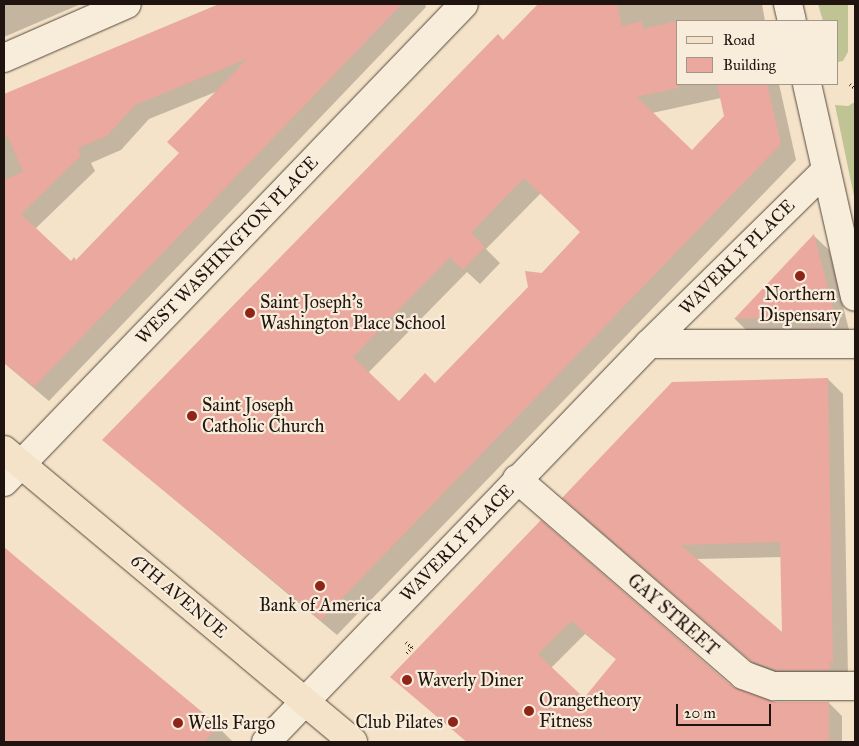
<!DOCTYPE html>
<style>
body{margin:0}
#map{position:relative;width:859px;height:746px;overflow:hidden;background:#f4e3c8;font-family:"IM FELL Great Primer",serif}
div>[style]{position:absolute}
[style*='--x']{left:calc(var(--x)*1px);top:calc(var(--y)*1px);width:calc(var(--w)*1px);rotate:calc(var(--a)*1deg)}
.green>*{inset:0;background:#c0c393}
.shadow>*{inset:0;background:#0003}
.building>*{inset:0;background:#eaa89e}
.path>*{height:3px;margin-top:-1.5px;transform-origin:0;background:repeating-linear-gradient(90deg,#1f140f 0 1px,transparent 0 3.5px)}
.roads{filter:drop-shadow(0 0 1px #54483d) drop-shadow(0 0 1px #54483d)}
.minor>*{height:28px;margin:-14px;padding:0 14px;transform-origin:14px;border-radius:14px;background:#f8eddb}
.major>*{height:28px;margin:-14px;padding:0 14px;transform-origin:14px;border-radius:14px;background:#f4e3c8}
.dots>*{width:14px;height:14px;translate:-50% -50%;box-sizing:border-box;border:2px solid #f8eddb;border-radius:50%}
span{translate:-50% -50%;white-space:nowrap;text-align:center;line-height:1.15;-webkit-text-stroke:4.5px #f8eddb;paint-order:stroke}
.street-label{font-size:18px;color:#1f140f}
.poi-label{font-size:18px;color:#1f140f}
.left{translate:0 -50%;text-align:left}
.right{translate:-100% -50%;text-align:right}
.frame{position:absolute;inset:0;border:5px solid #1f140f;pointer-events:none}
.legend{position:absolute;left:676px;top:20px;width:162px;height:65px;box-sizing:border-box;background:#f8eddb;border:1px solid #a19689;margin:0;padding:6px 9px;list-style:none;font-size:15px;color:#1f140f}
.legend li{display:flex;align-items:center;gap:10px;height:25px}
.legend b{width:25px;border:1px solid #a19689}
.scale{position:absolute;left:676px;top:704px;width:95px;height:22px;box-sizing:border-box;border:2px solid #1f140f;border-top:0;padding-left:6px;font-size:15px;line-height:18px;white-space:nowrap;color:#1f140f;-webkit-text-stroke:4px #f8eddb;paint-order:stroke}
</style>
<div id="map">
<div class="green">
<i style="clip-path:polygon(818px 4px,848px 4px,848px 52px,843px 61px,838px 62px,838px 21px,823px 21px)"></i>
<i style="clip-path:polygon(855px 102px,855px 201px,835px 105px,848px 106px)"></i>
</div>
<div class="shadow">
<i style="clip-path:polygon(4px 4px,81px 4px,4px 37px)"></i>
<i style="clip-path:polygon(evenodd,223px 4px,425px 4px,426px 7px,49px 401px,4px 363px,4px 96px,223px 4px,218px 91px,180px 153px,76px 261px,71px 263px,35px 229px,95px 171px,91px 163px,121px 150px,149px 119px,218px 91px)"></i>
<i style="clip-path:polygon(evenodd,540px 4px,762px 4px,765px 21px,678px 21px,678px 84px,779px 84px,796px 160px,337px 635px,103px 440px,540px 4px,721px 98px,725px 116px,692px 151px,652px 113px,721px 98px,540px 4px,541px 193px,581px 232px,435px 385px,399px 403px,368px 373px,467px 272px,480px 284px,500px 263px,486px 249px,541px 193px)"></i>
<i style="clip-path:polygon(814px 236px,829px 250px,849px 330px,750px 334px,735px 319px)"></i>
<i style="clip-path:polygon(evenodd,828px 379px,843px 394px,848px 677px,768px 676px,579px 513px,828px 379px,782px 557px,784px 634px,696px 559px,782px 557px)"></i>
<i style="clip-path:polygon(evenodd,541px 522px,732px 688px,773px 703px,829px 703px,842px 716px,842px 742px,467px 742px,391px 677px,541px 522px,585px 634px,617px 660px,584px 699px,551px 668px,585px 634px)"></i>
<i style="clip-path:polygon(4px 548px,218px 727px,233px 742px,4px 742px)"></i>
</div>
<div class="building">
<i style="clip-path:polygon(evenodd,219px 4px,402px 4px,34px 387px,4px 363px,4px 180px,23px 172px,8px 137px,4px 136px,4px 94px,219px 4px,247px 59px,167px 142px,179px 153px,76px 260px,74px 257px,71px 261px,21px 214px,81px 156px,78px 148px,107px 136px,135px 105px,247px 59px)"></i>
<i style="clip-path:polygon(evenodd,538px 4px,617px 4px,622px 26px,642px 21px,643px 29px,678px 21px,678px 88px,637px 97px,692px 150px,724px 116px,717px 84px,767px 84px,781px 144px,321px 620px,102px 440px,498px 34px,503px 40px,538px 4px,524px 178px,580px 232px,542px 273px,525px 271px,528px 287px,435px 383px,425px 373px,399px 401px,353px 357px,450px 257px,463px 270px,485px 247px,471px 233px,524px 178px)"></i>
<i style="clip-path:polygon(814px 234px,835px 316px,734px 319px)"></i>
<i style="clip-path:polygon(evenodd,828px 378px,833px 662px,830px 662px,830px 670px,777px 670px,751px 661px,562px 498px,672px 382px,828px 378px,780px 542px,782px 632px,681px 545px,780px 542px)"></i>
<i style="clip-path:polygon(evenodd,541px 520px,733px 687px,774px 702px,829px 702px,829px 742px,467px 742px,390px 677px,541px 520px,571px 621px,616px 659px,584px 698px,538px 654px,571px 621px)"></i>
<i style="clip-path:polygon(4px 547px,30px 569px,219px 726px,204px 742px,4px 742px)"></i>
</div>
<div class="path">
<i style="--x:850;--y:84;--w:6;--a:39"></i>
<i style="--x:406;--y:642;--w:8;--a:40"></i>
<i style="--x:412;--y:647;--w:8;--a:130"></i>
</div>
<div class="roads">
<div class="minor">
<i style="--x:788;--y:4;--w:17;--a:77"></i>
<i style="--x:4;--y:58;--w:134;--a:-23.7"></i>
<i style="--x:807;--y:84;--w:218;--a:77.3"></i>
<i style="--x:649;--y:344;--w:206;--a:0"></i>
<i style="--x:517;--y:479;--w:299;--a:40.9"></i>
<i style="--x:743;--y:675;--w:33;--a:20"></i>
<i style="--x:774;--y:686;--w:81;--a:0"></i>
<i style="--x:4;--y:482;--w:663;--a:-46.1"></i>
<i style="--x:266;--y:742;--w:552;--a:-46.1"></i>
<i style="--x:649;--y:344;--w:248;--a:-44.5"></i>
</div>
<div class="major">
<i style="--x:4;--y:450;--w:455;--a:39.9"></i>
</div>
</div>
<div class="dots">
<i style="left:800px;top:276px;background:#8f2418"></i>
<i style="left:250px;top:313px;background:#8f2418"></i>
<i style="left:192px;top:416px;background:#8f2418"></i>
<i style="left:320px;top:586px;background:#8f2418"></i>
<i style="left:407px;top:680px;background:#8f2418"></i>
<i style="left:529px;top:711px;background:#8f2418"></i>
<i style="left:453px;top:722px;background:#8f2418"></i>
<i style="left:178px;top:723px;background:#8f2418"></i>
</div>
<div class="street-label">
<span style="left:227px;top:250px;rotate:-46deg">WEST WASHINGTON PLACE</span>
<span style="left:737px;top:257px;rotate:-45deg">WAVERLY PLACE</span>
<span style="left:457px;top:543px;rotate:-46deg">WAVERLY PLACE</span>
<span style="left:179px;top:596px;rotate:40deg">6TH AVENUE</span>
<span style="left:673px;top:615px;rotate:41deg">GAY STREET</span>
</div>
<div class="poi-label">
<span style="left:800px;top:305px">Northern<br>Dispensary</span>
<span class="left" style="left:260px;top:313px">Saint Joseph's<br>Washington Place School</span>
<span class="left" style="left:202px;top:416px">Saint Joseph<br>Catholic Church</span>
<span style="left:320px;top:605px">Bank of America</span>
<span class="left" style="left:417px;top:680px">Waverly Diner</span>
<span class="left" style="left:539px;top:711px">Orangetheory<br>Fitness</span>
<span class="right" style="left:443px;top:722px">Club Pilates</span>
<span class="left" style="left:188px;top:723px">Wells Fargo</span>
</div>
<div class="frame"></div>
<ul class="legend">
<li><b style="height:6px;background:#f4e3c8"></b>Road</li>
<li><b style="height:14px;background:#eaa89e"></b>Building</li>
</ul>
<div class="scale">20 m</div>
</div>
